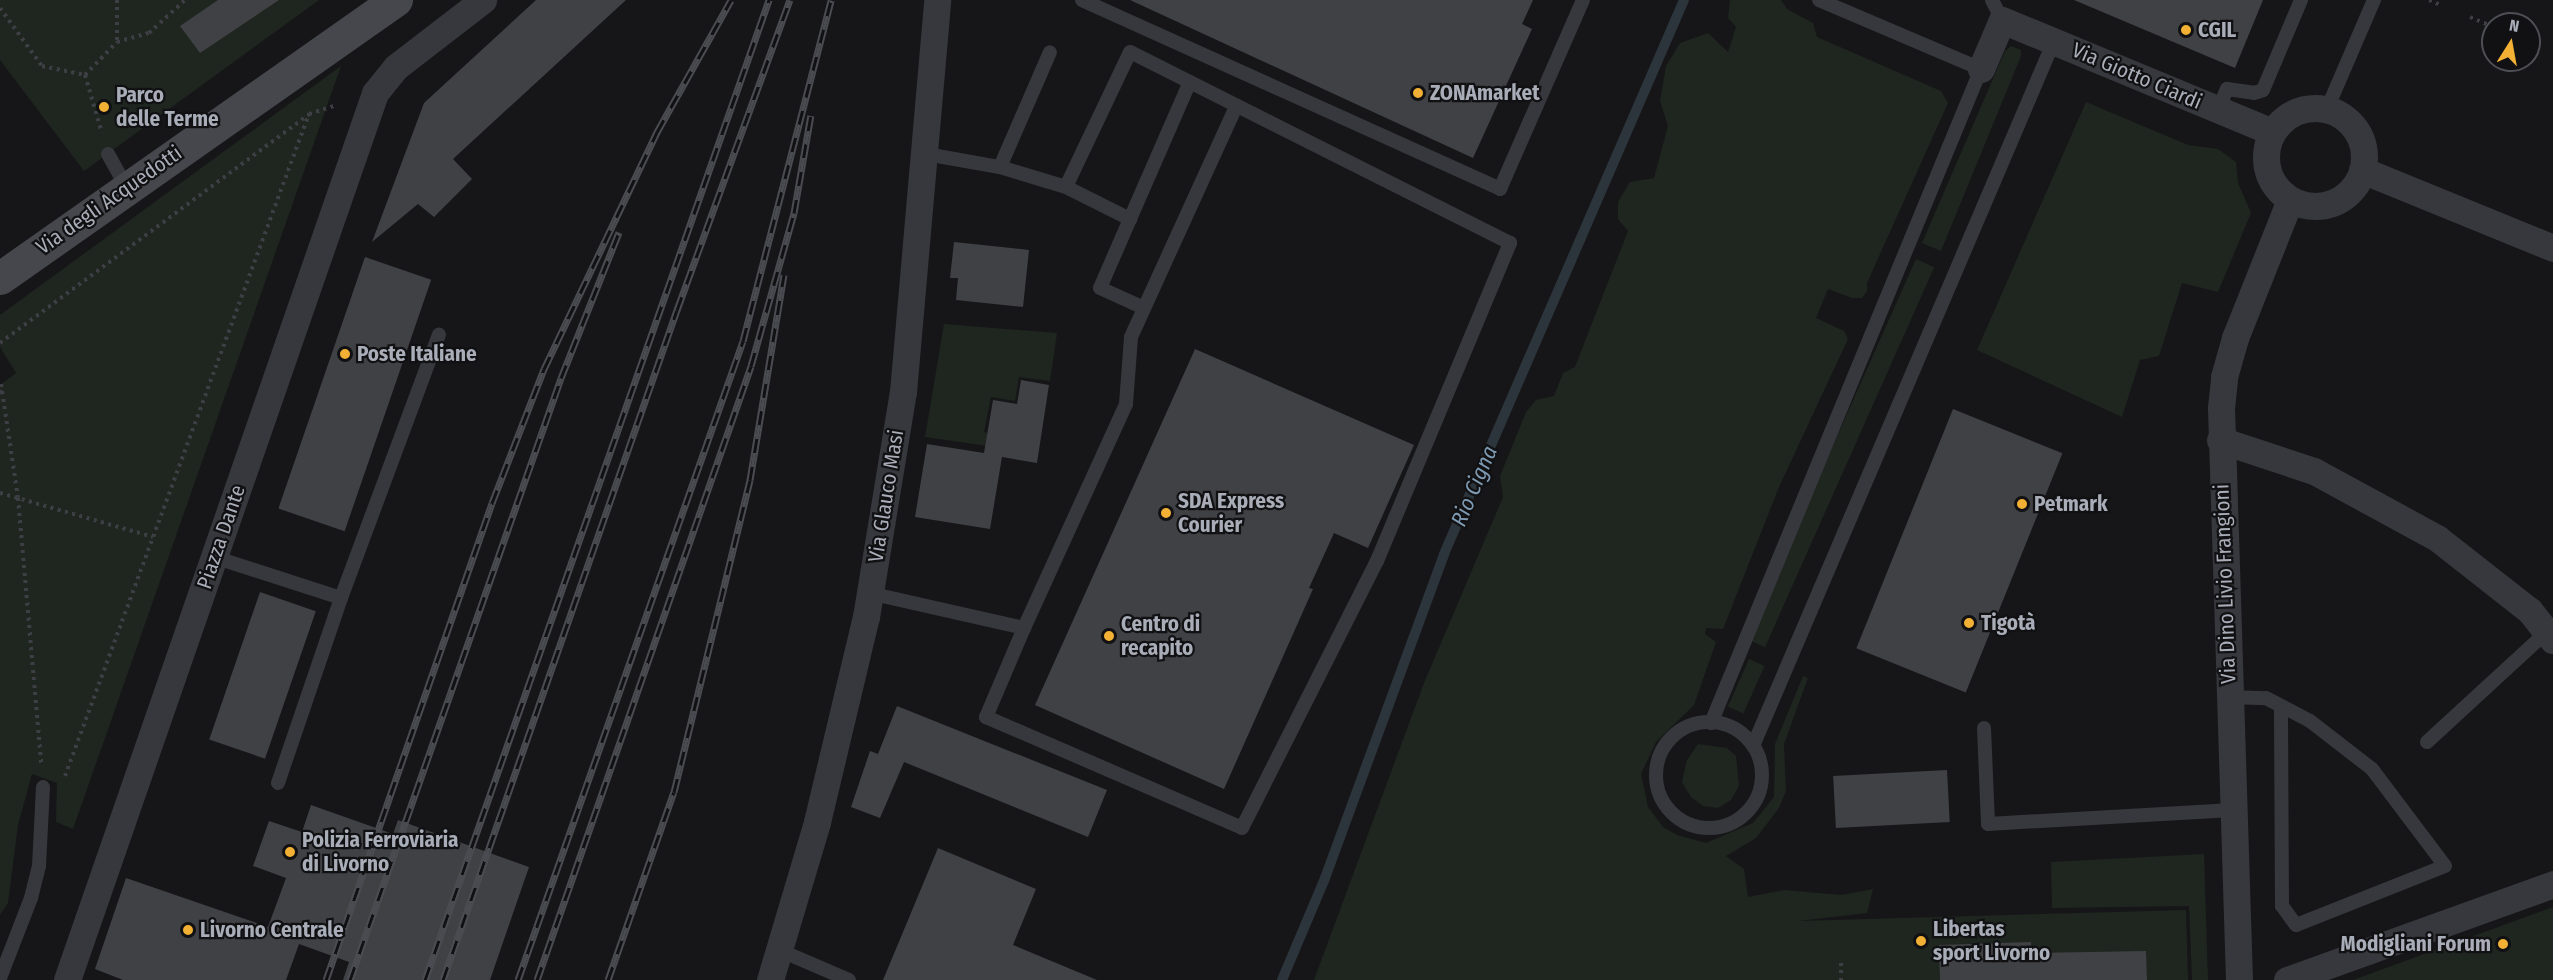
<!DOCTYPE html>
<meta charset="utf-8">
<style>
body{margin:0}
#map{position:relative;width:2553px;height:980px;overflow:hidden;background:#161618;font-family:"Fira Sans Condensed",sans-serif}
div>[style]{position:absolute}
[style*='--x']{left:calc(var(--x)*1px);top:calc(var(--y)*1px);width:calc(var(--w)*1px);rotate:calc(var(--a)*1deg)}
.green>*{inset:0;background:#1e261f;transform-origin:0 0}
.stream>*{height:10px;margin:-5px;padding:0 5px;transform-origin:5px;border-radius:5px;background:#2c353c}
.building>*{inset:0;background:#404145;transform-origin:0 0}
.path>*{height:4px;margin-top:-2px;transform-origin:0;background:repeating-linear-gradient(90deg,#3d3f44 0 3px,transparent 0 7.5px)}
.service>*{height:14px;margin:-7px;padding:0 7px;transform-origin:7px;border-radius:7px;background:#37383d}
.service>.ring{margin:-7px;padding:0;box-sizing:content-box;background:none;border:14px solid #37383d;border-radius:50%}
.minor>*{height:27px;margin:-13.5px;padding:0 13.5px;transform-origin:13.5px;border-radius:13.5px;background:#37383d}
.minor>.ring{margin:-13.5px;padding:0;box-sizing:content-box;background:none;border:27px solid #37383d;border-radius:50%}
.secondary>*{height:33px;margin:-16.5px;padding:0 16.5px;transform-origin:16.5px;border-radius:16.5px;background:#45474d}
.rail>*{height:7px;margin-top:-3.5px;transform-origin:0;background:repeating-linear-gradient(90deg,#111113 0 14px,#4a4c52 0 28px);box-sizing:border-box;border-block:2px solid #4a4c52}
.dots>*{width:16px;height:16px;translate:-50% -50%;box-sizing:border-box;border:3px solid #111113;border-radius:50%}
span{translate:-50% -50%;white-space:nowrap;text-align:center;line-height:1.15;-webkit-text-stroke:4.5px #111113;paint-order:stroke}
.poi-label{font-size:21px;color:#a8adb8;font-weight:700}
.left{translate:0 -50%;text-align:left}
.right{translate:-100% -50%;text-align:right}
.street-label{font-size:21px;color:#a8adb8}
.water-label{font-size:22px;color:#7f9bb3;font-style:italic}
.north{position:absolute;left:2481px;top:12px;width:60px;height:60px;box-sizing:border-box;background:#111113;border:2px solid #4d4f55;border-radius:50%;rotate:11deg;font-size:16px;font-weight:700;line-height:24px;text-align:center;color:#a8adb8}
.north::after{content:'';display:block;margin:auto;width:21px;height:27px;background:#f2b134;clip-path:polygon(50% 0,100% 100%,50% 72%,0 100%)}
</style>
<div id="map">
<div class="green">
<i style="clip-path:polygon(0 0,319px 0,84px 171px,0 60px)"></i>
<i style="clip-path:polygon(1730px 0,1781px 0,1787px 9px,1813px 23px,1817px 37px,1941px 91px,1948px 103px,1867px 283px,1867px 291px,1862px 298px,1852px 298px,1828px 289px,1816px 318px,1844px 331px,1848px 339px,1779px 487px,1723px 629px,1706px 628px,1705px 634px,1716px 642px,1694px 705px,1656px 742px,1641px 774px,1648px 807px,1663px 827px,1677px 835px,1706px 843px,1753px 823px,1774px 797px,1775px 744px,1803px 676px,1808px 678px,1784px 744px,1786px 791px,1779px 808px,1756px 838px,1726px 856px,1744px 869px,1748px 897px,1784px 890px,1842px 895px,1873px 889px,1867px 913px,1798px 921px,2186px 910px,2188px 980px,1314px 980px,1424px 683px,1503px 497px,1500px 476px,1526px 412px,1536px 400px,1554px 396px,1563px 373px,1575px 367px,1628px 231px,1618px 219px,1618px 202px,1630px 182px,1654px 178px,1668px 126px,1660px 101px,1666px 66px,1680px 43px,1708px 33px,1728px 52px,1736px 27px,1728px 18px)"></i>
<i style="clip-path:polygon(2011px 46px,2021px 50px,2021px 56px,1941px 251px,1922px 243px,2005px 51px)"></i>
<i style="clip-path:polygon(341px 66px,73px 829px,56px 822px,57px 783px,32px 774px,18px 825px,8px 903px,0 915px,0 385px,16px 373px,0 347px,0 315px)"></i>
<i style="clip-path:polygon(2086px 102px,2188px 145px,2218px 149px,2236px 162px,2238px 183px,2251px 213px,2218px 292px,2182px 283px,2159px 356px,2140px 360px,2122px 417px,1977px 350px)"></i>
<i style="left:1916px;top:259px;width:20px;height:416px;rotate:24deg"></i>
<i style="clip-path:polygon(944px 324px,1057px 333px,1050px 381px,1019px 377px,1015px 401px,991px 397px,984px 432px,997px 435px,995px 447px,925px 437px)"></i>
<i style="left:1749px;top:659px;width:17px;height:52px;rotate:24deg"></i>
<i style="clip-path:polygon(1698px 744px,1727px 748px,1736px 756px,1739px 786px,1731px 800px,1718px 808px,1703px 806px,1691px 797px,1682px 782px,1687px 760px)"></i>
<i style="clip-path:polygon(2204px 854px,2208px 980px,2192px 980px,2189px 906px,2052px 908px,2051px 862px)"></i>
<i style="clip-path:polygon(2553px 907px,2553px 980px,2353px 980px)"></i>
</div>
<div class="stream">
<i style="--x:1282;--y:980;--w:111;--a:-67.1"></i>
<i style="--x:1325;--y:878;--w:345;--a:-69.8"></i>
<i style="--x:1444;--y:554;--w:604;--a:-66.58"></i>
</div>
<div class="building">
<i style="clip-path:polygon(218px 0,279px 0,200px 53px,180px 26px)"></i>
<i style="clip-path:polygon(536px 0,626px 0,453px 159px,472px 179px,434px 217px,418px 204px,372px 242px,424px 103px)"></i>
<i style="clip-path:polygon(1130px 0,1533px 0,1522px 24px,1532px 29px,1473px 158px)"></i>
<i style="clip-path:polygon(2074px 0,2263px 0,2235px 68px)"></i>
<i style="clip-path:polygon(954px 242px,1029px 250px,1023px 307px,956px 300px,958px 278px,950px 278px)"></i>
<i style="left:365px;top:257px;width:70px;height:266px;rotate:19deg"></i>
<i style="clip-path:polygon(1195px 349px,1414px 445px,1368px 548px,1334px 533px,1309px 588px,1313px 589px,1224px 789px,1035px 705px)"></i>
<i style="clip-path:polygon(1021px 380px,1049px 385px,1037px 463px,1002px 457px,990px 529px,915px 517px,927px 444px,984px 453px,993px 400px,1017px 404px)"></i>
<i style="left:1953px;top:409px;width:118px;height:258px;rotate:22deg"></i>
<i style="left:260px;top:592px;width:59px;height:156px;rotate:19deg"></i>
<i style="clip-path:polygon(897px 706px,1107px 790px,1088px 837px,904px 762px,880px 818px,851px 807px,870px 751px,878px 754px)"></i>
<i style="left:1947px;top:770px;width:52px;height:114px;rotate:87deg"></i>
<i style="clip-path:polygon(311px 805px,393px 834px,398px 820px,529px 867px,490px 980px,343px 980px,349px 962px,299px 944px,286px 980px,123px 980px,95px 969px,126px 878px,268px 927px,286px 878px,253px 866px,269px 821px,302px 832px)"></i>
<i style="clip-path:polygon(938px 848px,1036px 889px,1013px 945px,1097px 980px,883px 980px)"></i>
<i style="clip-path:polygon(2031px 942px,2031px 953px,2146px 951px,2147px 980px,1940px 980px,1939px 945px)"></i>
</div>
<div class="path">
<i style="--x:117;--y:0;--w:42;--a:90"></i>
<i style="--x:117;--y:42;--w:33;--a:-16"></i>
<i style="--x:149;--y:33;--w:49;--a:-42.5"></i>
<i style="--x:2429;--y:0;--w:13;--a:23"></i>
<i style="--x:0;--y:8;--w:72;--a:54.1"></i>
<i style="--x:42;--y:66;--w:44;--a:11.8"></i>
<i style="--x:85;--y:75;--w:60;--a:73.7"></i>
<i style="--x:2470;--y:17;--w:25;--a:23"></i>
<i style="--x:85;--y:75;--w:46;--a:-45.9"></i>
<i style="--x:0;--y:343;--w:385;--a:-36.5"></i>
<i style="--x:309;--y:114;--w:29;--a:-18"></i>
<i style="--x:0;--y:393;--w:9;--a:-84"></i>
<i style="--x:1;--y:384;--w:115;--a:81.5"></i>
<i style="--x:18;--y:498;--w:266;--a:85"></i>
<i style="--x:0;--y:493;--w:159;--a:16"></i>
<i style="--x:65;--y:776;--w:706;--a:-69.77"></i>
<i style="--x:1841;--y:963;--w:17;--a:90"></i>
</div>
<div class="service">
<i style="--x:1082;--y:0;--w:459;--a:24.3"></i>
<i style="--x:1500;--y:189;--w:206;--a:-66.3"></i>
<i style="--x:1992;--y:0;--w:22;--a:63"></i>
<i style="--x:2327;--y:109;--w:119;--a:-66.7"></i>
<i style="--x:2218;--y:110;--w:23;--a:-67"></i>
<i style="--x:2227;--y:89;--w:27;--a:8"></i>
<i style="--x:2254;--y:93;--w:9;--a:-18"></i>
<i style="--x:2263;--y:90;--w:98;--a:-67.1"></i>
<i style="--x:108;--y:154;--w:37;--a:61"></i>
<i style="--x:926;--y:154;--w:75;--a:10"></i>
<i style="--x:1000;--y:167;--w:125;--a:-66.5"></i>
<i style="--x:1000;--y:167;--w:69;--a:16.9"></i>
<i style="--x:1066;--y:187;--w:72;--a:26.6"></i>
<i style="--x:1130;--y:219;--w:147;--a:-66.4"></i>
<i style="--x:1130;--y:219;--w:75;--a:113.5"></i>
<i style="--x:1100;--y:288;--w:48;--a:24.4"></i>
<i style="--x:214;--y:557;--w:133;--a:17.9"></i>
<i style="--x:341;--y:598;--w:281;--a:-69.6"></i>
<i style="--x:869;--y:593;--w:159;--a:12.7"></i>
<i style="--x:1024;--y:628;--w:246;--a:-65.5"></i>
<i style="--x:1126;--y:404;--w:67;--a:-85.7"></i>
<i style="--x:1131;--y:337;--w:253;--a:-65.5"></i>
<i style="--x:1024;--y:628;--w:97;--a:113.1"></i>
<i style="--x:986;--y:717;--w:279;--a:23.4"></i>
<i style="--x:1242;--y:828;--w:299;--a:-63.2"></i>
<i style="--x:1377;--y:561;--w:345;--a:-67.3"></i>
<i style="--x:1510;--y:243;--w:425;--a:-153.3"></i>
<i style="--x:1130;--y:52;--w:149;--a:115.4"></i>
<i style="--x:2228;--y:697;--w:38;--a:2"></i>
<i style="--x:2266;--y:698;--w:50;--a:27.6"></i>
<i style="--x:2310;--y:721;--w:78;--a:37.7"></i>
<i style="--x:2372;--y:769;--w:121;--a:53"></i>
<i style="--x:2445;--y:866;--w:160;--a:158.4"></i>
<i style="--x:2296;--y:925;--w:24;--a:-126"></i>
<i style="--x:2282;--y:906;--w:200;--a:-90.3"></i>
<i class="ring" style="left:1656px;top:722px;width:92px;height:92px"></i>
<i style="--x:1711;--y:723;--w:708;--a:-67.57"></i>
<i style="--x:1981;--y:69;--w:176;--a:-156.9"></i>
<i style="--x:1984;--y:728;--w:96;--a:87.6"></i>
<i style="--x:1988;--y:824;--w:245;--a:-3.3"></i>
<i style="--x:2427;--y:742;--w:166;--a:-42.6"></i>
<i style="--x:1753;--y:746;--w:767;--a:-66.88"></i>
<i style="--x:278;--y:783;--w:195;--a:-71.2"></i>
<i style="--x:779;--y:950;--w:76;--a:23.2"></i>
<i style="--x:0;--y:978;--w:86;--a:-68.8"></i>
<i style="--x:31;--y:898;--w:33;--a:-76"></i>
<i style="--x:39;--y:866;--w:79;--a:-87.1"></i>
</div>
<div class="minor">
<i style="--x:1981;--y:69;--w:53;--a:-66.8"></i>
<i style="--x:2002;--y:20;--w:292;--a:22.5"></i>
<i class="ring" style="left:2266px;top:108px;width:71px;height:71px"></i>
<i style="--x:2362;--y:170;--w:206;--a:22.2"></i>
<i style="--x:2220;--y:440;--w:99;--a:18.3"></i>
<i style="--x:2314;--y:471;--w:140;--a:28.6"></i>
<i style="--x:2437;--y:538;--w:118;--a:38.1"></i>
<i style="--x:2530;--y:611;--w:37;--a:52"></i>
<i style="--x:67;--y:980;--w:939;--a:-70.85"></i>
<i style="--x:375;--y:93;--w:33;--a:-51"></i>
<i style="--x:396;--y:67;--w:110;--a:-37.6"></i>
<i style="--x:770;--y:980;--w:165;--a:-73.4"></i>
<i style="--x:817;--y:822;--w:211;--a:-76.6"></i>
<i style="--x:866;--y:617;--w:228;--a:-80.7"></i>
<i style="--x:903;--y:392;--w:393;--a:-85"></i>
<i style="--x:2239;--y:980;--w:572;--a:-91.8"></i>
<i style="--x:2221;--y:408;--w:31;--a:-84"></i>
<i style="--x:2224;--y:377;--w:41;--a:-74.2"></i>
<i style="--x:2235;--y:338;--w:149;--a:-68.3"></i>
<i style="--x:2287;--y:980;--w:283;--a:-19.8"></i>
</div>
<div class="secondary">
<i style="--x:0;--y:278;--w:484;--a:-35.1"></i>
</div>
<div class="rail">
<i style="--x:326;--y:980;--w:505;--a:-70.81"></i>
<i style="--x:492;--y:503;--w:144;--a:-68.8"></i>
<i style="--x:544;--y:369;--w:263;--a:-64.5"></i>
<i style="--x:657;--y:132;--w:151;--a:-60.7"></i>
<i style="--x:350;--y:980;--w:638;--a:-70.68"></i>
<i style="--x:561;--y:378;--w:157;--a:-68.3"></i>
<i style="--x:425;--y:980;--w:1039;--a:-70.66"></i>
<i style="--x:443;--y:980;--w:710;--a:-70.75"></i>
<i style="--x:677;--y:310;--w:330;--a:-70"></i>
<i style="--x:518;--y:980;--w:677;--a:-70.6"></i>
<i style="--x:743;--y:341;--w:352;--a:-75.5"></i>
<i style="--x:537;--y:980;--w:650;--a:-70.78"></i>
<i style="--x:751;--y:366;--w:159;--a:-74.3"></i>
<i style="--x:794;--y:213;--w:99;--a:-80.2"></i>
<i style="--x:608;--y:980;--w:199;--a:-70.7"></i>
<i style="--x:674;--y:792;--w:321;--a:-76.3"></i>
<i style="--x:750;--y:480;--w:208;--a:-80.6"></i>
</div>
<div class="dots">
<i style="left:2186px;top:30px;background:#f2b134"></i>
<i style="left:1418px;top:93px;background:#f2b134"></i>
<i style="left:104px;top:107px;background:#f2b134"></i>
<i style="left:345px;top:354px;background:#f2b134"></i>
<i style="left:2022px;top:504px;background:#f2b134"></i>
<i style="left:1166px;top:513px;background:#f2b134"></i>
<i style="left:1969px;top:623px;background:#f2b134"></i>
<i style="left:1109px;top:636px;background:#f2b134"></i>
<i style="left:290px;top:852px;background:#f2b134"></i>
<i style="left:188px;top:930px;background:#f2b134"></i>
<i style="left:1921px;top:941px;background:#f2b134"></i>
<i style="left:2503px;top:944px;background:#f2b134"></i>
</div>
<div class="poi-label">
<span class="left" style="left:2198px;top:30px">CGIL</span>
<span class="left" style="left:1430px;top:93px">ZONAmarket</span>
<span class="left" style="left:116px;top:107px">Parco<br>delle Terme</span>
<span class="left" style="left:357px;top:354px">Poste Italiane</span>
<span class="left" style="left:1178px;top:513px">SDA Express<br>Courier</span>
<span class="left" style="left:2034px;top:504px">Petmark</span>
<span class="left" style="left:1981px;top:623px">Tigotà</span>
<span class="left" style="left:1121px;top:636px">Centro di<br>recapito</span>
<span class="left" style="left:302px;top:852px">Polizia Ferroviaria<br>di Livorno</span>
<span class="left" style="left:1933px;top:941px">Libertas<br>sport Livorno</span>
<span class="left" style="left:200px;top:930px">Livorno Centrale</span>
<span class="right" style="left:2491px;top:944px">Modigliani Forum</span>
</div>
<div class="street-label">
<span style="left:2137px;top:76px;rotate:23deg">Via Giotto Ciardi</span>
<span style="left:109px;top:200px;rotate:-35deg">Via degli Acquedotti</span>
<span style="left:886px;top:496px;rotate:-81deg">Via Glauco Masi</span>
<span style="left:221px;top:537px;rotate:-71deg">Piazza Dante</span>
<span style="left:2225px;top:584px;rotate:-92deg">Via Dino Livio Frangioni</span>
</div>
<div class="water-label">
<span style="left:1474px;top:486px;rotate:-67deg">Rio Cigna</span>
</div>
<div class="north">N</div>
</div>
